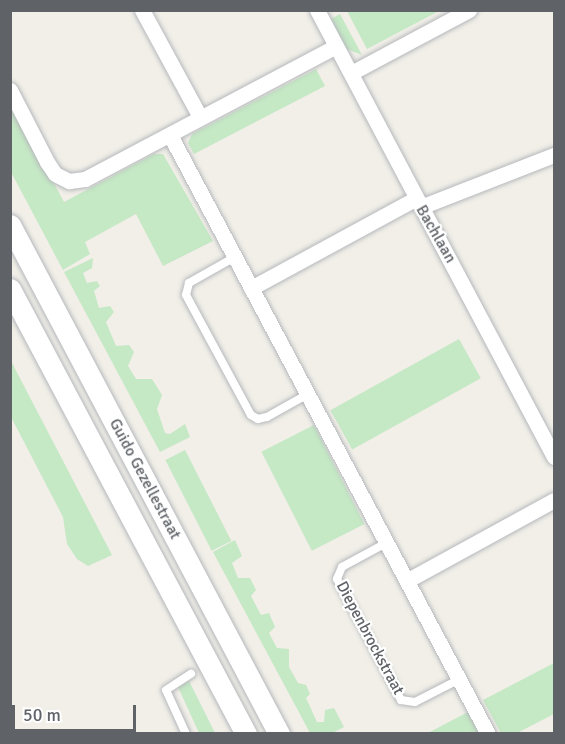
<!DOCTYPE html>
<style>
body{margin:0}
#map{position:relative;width:565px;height:744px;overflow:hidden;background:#f1efe8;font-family:Signika,sans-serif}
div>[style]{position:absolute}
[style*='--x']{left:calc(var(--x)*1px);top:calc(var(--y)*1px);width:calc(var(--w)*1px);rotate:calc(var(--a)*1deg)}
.green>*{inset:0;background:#c5e8c5;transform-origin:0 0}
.roads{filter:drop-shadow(0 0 2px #b5b8bc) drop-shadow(0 0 2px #b5b8bc)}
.service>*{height:8px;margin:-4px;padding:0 4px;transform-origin:4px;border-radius:4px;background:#fff}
.minor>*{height:15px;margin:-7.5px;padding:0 7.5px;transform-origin:7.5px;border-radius:7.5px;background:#fff}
.secondary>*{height:21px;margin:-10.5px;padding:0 10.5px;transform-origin:10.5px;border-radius:10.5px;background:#fff}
span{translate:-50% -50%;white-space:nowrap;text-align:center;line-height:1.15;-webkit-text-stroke:4.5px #fff;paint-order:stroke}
.street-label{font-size:16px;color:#5f6368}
.frame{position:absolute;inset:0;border:12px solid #5f6368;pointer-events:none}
.scale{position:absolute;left:12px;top:705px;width:124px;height:27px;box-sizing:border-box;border:3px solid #5f6368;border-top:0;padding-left:8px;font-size:18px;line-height:21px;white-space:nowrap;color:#5f6368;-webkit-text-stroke:4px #fff;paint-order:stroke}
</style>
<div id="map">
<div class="green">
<i style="clip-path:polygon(347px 11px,439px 11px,367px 49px)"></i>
<i style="clip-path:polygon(340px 14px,362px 55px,347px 49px,331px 19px)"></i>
<i style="clip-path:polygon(316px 69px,325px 86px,194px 154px,188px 143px,192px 134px)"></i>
<i style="clip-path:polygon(10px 101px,64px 202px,154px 154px,163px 154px,213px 241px,163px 266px,136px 214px,85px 242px,90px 254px,63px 270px,11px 172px)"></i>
<i style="clip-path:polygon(93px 258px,92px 268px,83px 273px,87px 283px,97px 281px,100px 286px,94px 291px,99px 308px,110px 306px,114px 312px,106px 322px,116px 346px,129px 345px,134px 352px,128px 366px,136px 379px,152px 379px,162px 395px,157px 409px,165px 433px,170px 434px,185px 424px,190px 437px,160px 452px,64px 272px)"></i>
<i style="left:459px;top:339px;width:45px;height:147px;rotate:61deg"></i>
<i style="clip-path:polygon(11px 361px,112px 555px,88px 566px,77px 559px,67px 544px,63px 517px,11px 417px)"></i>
<i style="left:314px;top:425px;width:111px;height:59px;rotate:63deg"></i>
<i style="left:185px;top:450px;width:102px;height:22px;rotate:63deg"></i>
<i style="clip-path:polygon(235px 540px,242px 556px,232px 563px,238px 578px,250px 578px,256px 590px,251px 596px,261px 615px,269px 613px,275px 627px,269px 633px,277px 648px,289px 649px,289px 667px,298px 683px,306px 685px,310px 694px,306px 698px,317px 722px,324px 722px,325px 710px,334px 708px,344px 727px,332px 733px,310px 733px,213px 552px)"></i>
<i style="clip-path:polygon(554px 663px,554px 714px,517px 733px,501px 733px,483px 700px)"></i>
<i style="clip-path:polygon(189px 681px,215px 733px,199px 733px,178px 687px)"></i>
<i style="clip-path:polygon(468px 712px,479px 733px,426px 734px)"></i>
</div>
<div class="roads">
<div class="service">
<i style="--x:235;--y:257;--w:53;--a:150.5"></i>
<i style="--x:189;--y:283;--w:12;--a:104"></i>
<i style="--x:186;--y:295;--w:136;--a:61.6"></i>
<i style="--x:251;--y:415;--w:8;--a:30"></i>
<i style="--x:258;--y:419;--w:9;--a:-13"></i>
<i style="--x:267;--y:417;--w:47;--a:-29.3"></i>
<i style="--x:388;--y:542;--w:52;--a:151.5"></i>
<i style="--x:342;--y:567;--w:13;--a:113"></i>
<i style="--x:337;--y:579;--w:137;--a:62.1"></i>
<i style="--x:401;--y:700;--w:14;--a:8"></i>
<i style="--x:415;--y:702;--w:51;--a:-27.1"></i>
<i style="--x:186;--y:734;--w:48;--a:-114.4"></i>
<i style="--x:166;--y:690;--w:30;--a:-33"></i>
</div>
<div class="minor">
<i style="--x:142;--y:10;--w:122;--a:61.5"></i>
<i style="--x:317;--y:10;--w:506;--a:62.07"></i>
<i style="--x:351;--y:73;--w:134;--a:-28.1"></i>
<i style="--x:10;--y:90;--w:81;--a:62.8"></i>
<i style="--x:47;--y:162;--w:14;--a:56"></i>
<i style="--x:55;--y:174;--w:16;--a:27"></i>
<i style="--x:69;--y:181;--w:16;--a:-7"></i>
<i style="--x:85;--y:179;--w:284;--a:-27.9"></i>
<i style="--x:170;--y:135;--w:678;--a:62.04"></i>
<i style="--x:423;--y:206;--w:141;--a:-21.3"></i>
<i style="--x:251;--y:288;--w:187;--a:-28.5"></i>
<i style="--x:408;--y:580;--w:166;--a:-28.7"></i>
</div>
<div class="secondary">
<i style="--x:10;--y:225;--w:576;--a:62.14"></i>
<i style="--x:10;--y:289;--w:504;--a:62.06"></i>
</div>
</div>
<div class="street-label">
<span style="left:436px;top:234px;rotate:60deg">Bachlaan</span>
<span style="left:145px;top:479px;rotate:62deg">Guido Gezellestraat</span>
<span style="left:370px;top:638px;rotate:62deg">Diepenbrockstraat</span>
</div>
<div class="frame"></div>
<div class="scale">50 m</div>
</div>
